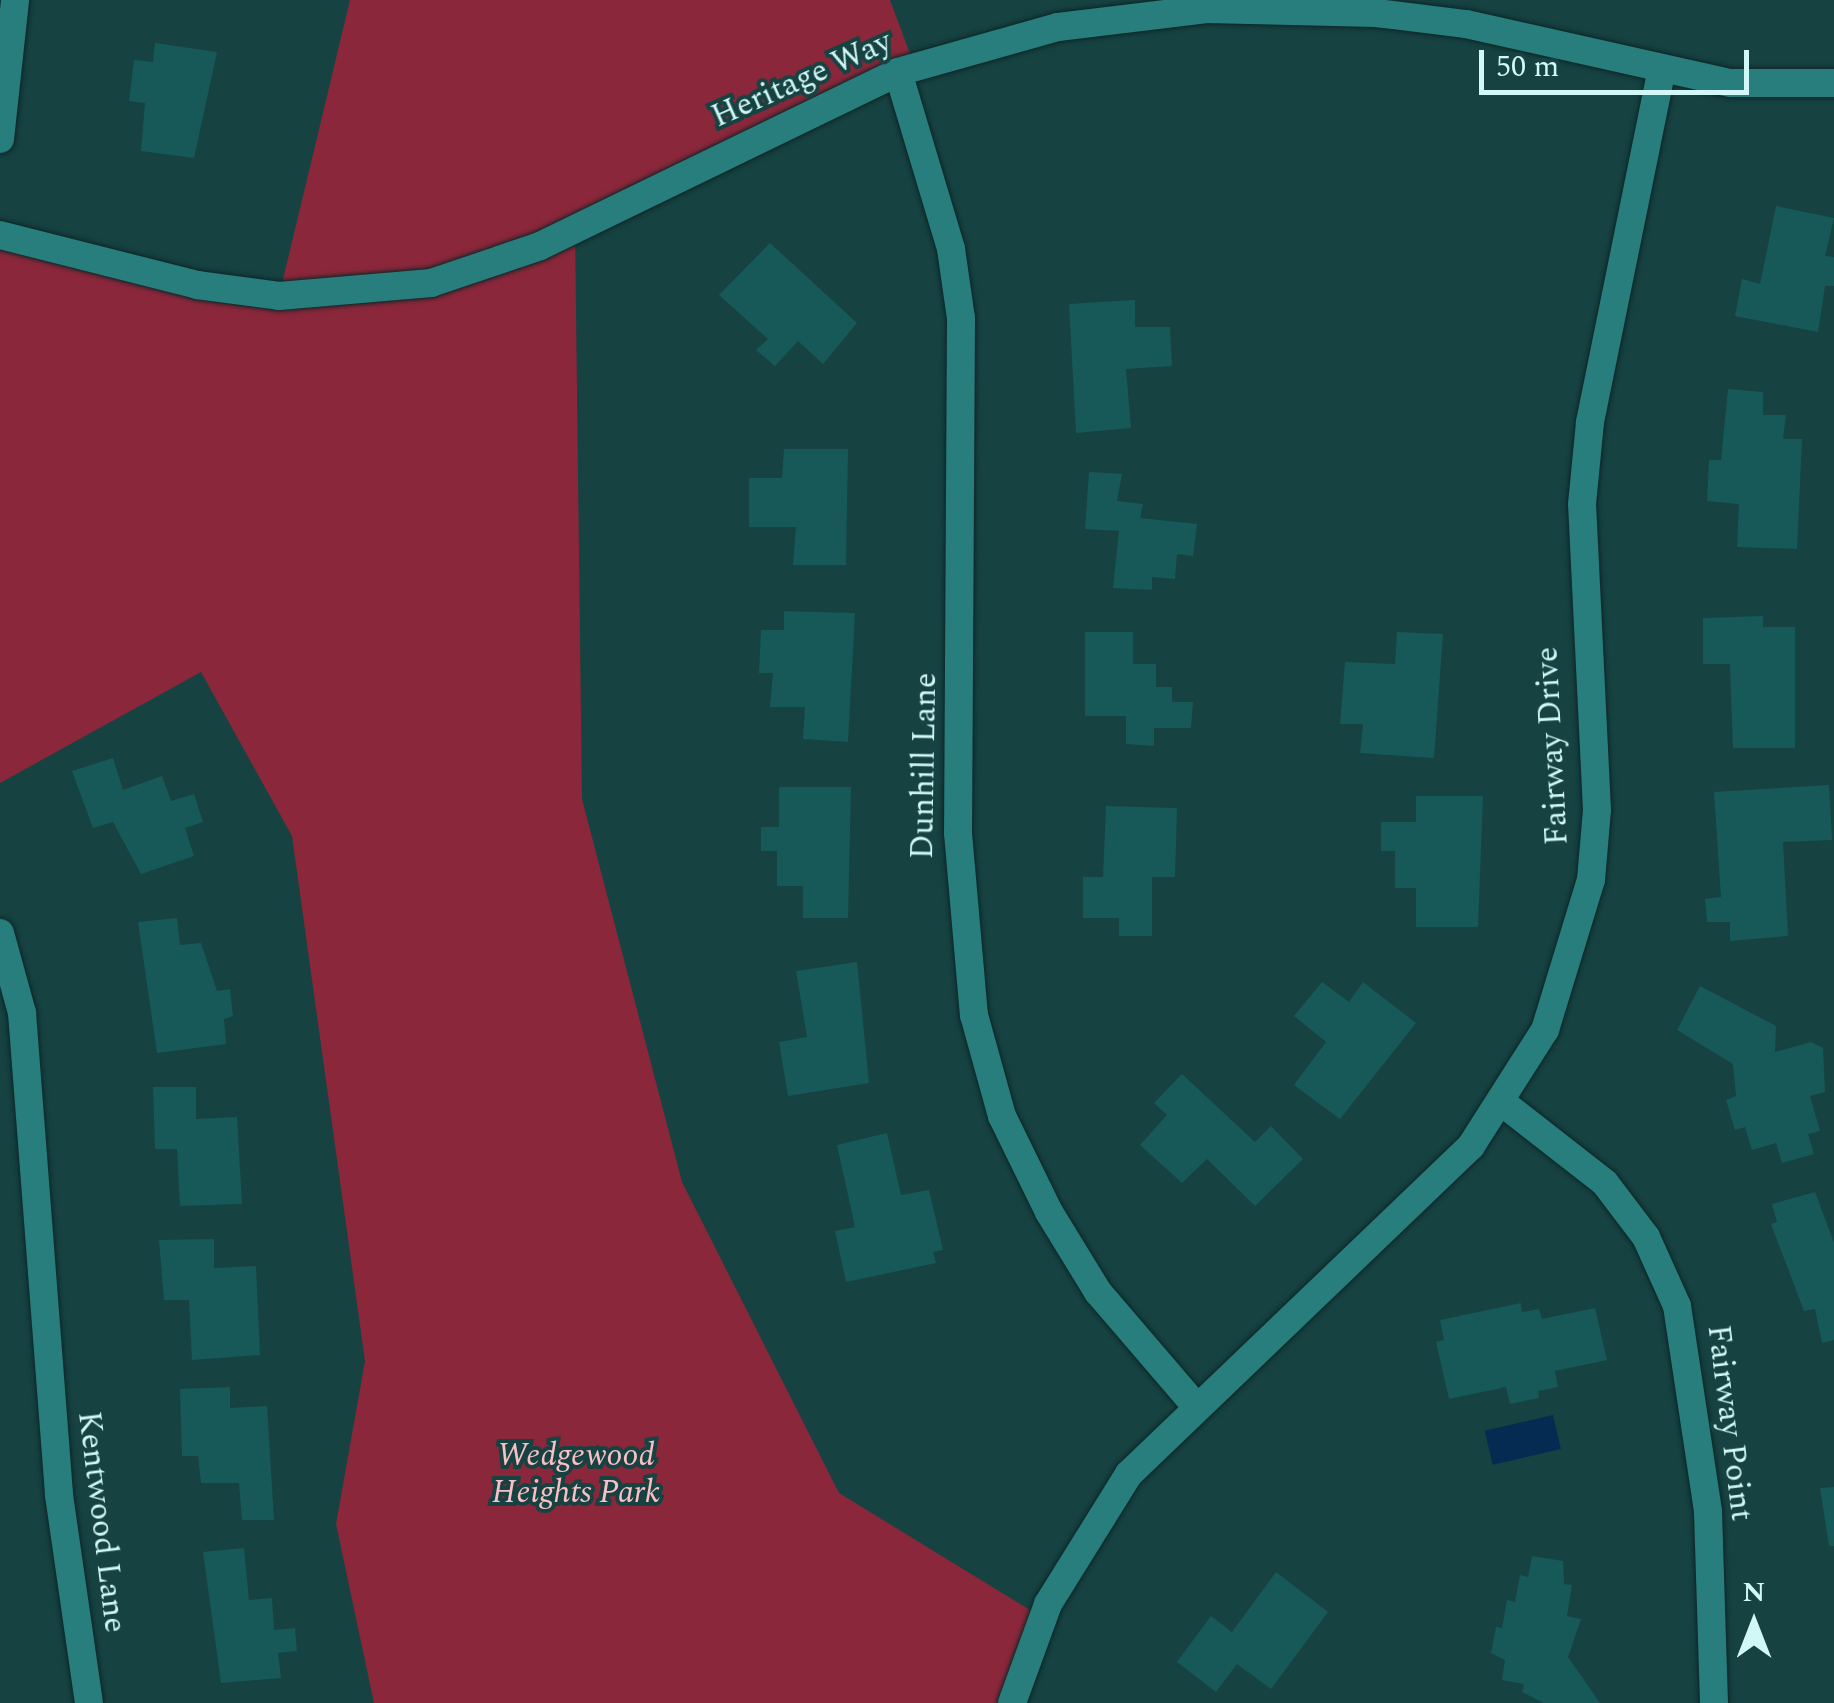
<!DOCTYPE html>
<style>
body{margin:0}
#map{position:relative;width:1834px;height:1703px;overflow:hidden;background:#164241;font-family:Spectral,serif}
div>[style]{position:absolute}
[style*='--x']{left:calc(var(--x)*1px);top:calc(var(--y)*1px);width:calc(var(--w)*1px);rotate:calc(var(--a)*1deg)}
.green>*{inset:0;background:#8b273b}
.water>*{inset:0;background:#052b52;transform-origin:0 0}
.building>*{inset:0;background:#175958}
.roads{filter:drop-shadow(0 0 2px #0c2626) drop-shadow(0 0 2px #0c2626)}
.minor>*{height:28px;margin:-14px;padding:0 14px;transform-origin:14px;border-radius:14px;background:#277e7c}
span{translate:-50% -50%;white-space:nowrap;text-align:center;line-height:1.15;-webkit-text-stroke:8px #164241;paint-order:stroke}
.street-label{font-size:32px;color:#d1f8f6}
.park-label{font-size:32px;color:#fac0c5;font-style:italic}
.north{position:absolute;left:1704px;top:1573px;width:100px;height:100px;-webkit-text-stroke:8px #164241;paint-order:stroke;rotate:0deg;font-size:28px;font-weight:700;line-height:40px;text-align:center;color:#d1f8f6}
.north::after{content:'';display:block;margin:auto;width:35px;height:45px;background:#d1f8f6;clip-path:polygon(50% 0,100% 100%,50% 72%,0 100%)}
.scale{position:absolute;left:1479px;top:50px;width:270px;height:45px;box-sizing:border-box;border:5px solid #d1f8f6;border-top:0;padding-left:12px;font-size:30px;line-height:35px;white-space:nowrap;color:#d1f8f6;-webkit-text-stroke:8px #164241;paint-order:stroke}
</style>
<div id="map">
<div class="green">
<i style="clip-path:polygon(350px 0,890px 0,915px 67px,575px 229px,582px 799px,682px 1182px,839px 1493px,1043px 1618px,1012px 1703px,374px 1703px,336px 1524px,365px 1361px,292px 836px,201px 672px,0 783px,0 235px,279px 296px)"></i>
</div>
<div class="water">
<i style="left:1553px;top:1415px;width:35px;height:70px;rotate:77deg"></i>
</div>
<div class="building">
<i style="clip-path:polygon(155px 43px,217px 52px,194px 158px,141px 151px,145px 103px,129px 101px,134px 60px,153px 62px)"></i>
<i style="clip-path:polygon(1776px 206px,1834px 218px,1825px 256px,1834px 257px,1834px 286px,1825px 286px,1818px 332px,1735px 316px,1742px 279px,1760px 284px)"></i>
<i style="clip-path:polygon(770px 243px,857px 323px,823px 364px,798px 341px,775px 366px,756px 350px,768px 339px,719px 295px)"></i>
<i style="clip-path:polygon(1135px 300px,1135px 327px,1170px 327px,1172px 366px,1126px 369px,1131px 428px,1076px 433px,1069px 304px)"></i>
<i style="clip-path:polygon(1728px 389px,1763px 392px,1763px 415px,1786px 415px,1783px 439px,1802px 439px,1797px 549px,1737px 547px,1739px 504px,1707px 501px,1709px 460px,1721px 460px)"></i>
<i style="clip-path:polygon(784px 449px,848px 449px,846px 565px,793px 565px,796px 527px,749px 527px,749px 478px,782px 478px)"></i>
<i style="clip-path:polygon(1089px 472px,1122px 474px,1117px 501px,1143px 504px,1140px 518px,1197px 524px,1193px 556px,1177px 554px,1175px 579px,1152px 577px,1152px 590px,1113px 588px,1119px 531px,1085px 529px)"></i>
<i style="clip-path:polygon(784px 611px,855px 613px,848px 742px,803px 739px,805px 707px,770px 707px,773px 673px,759px 673px,761px 630px,784px 630px)"></i>
<i style="clip-path:polygon(1763px 616px,1763px 627px,1795px 627px,1795px 748px,1733px 748px,1730px 664px,1703px 664px,1703px 618px)"></i>
<i style="clip-path:polygon(1085px 632px,1133px 632px,1133px 664px,1156px 664px,1156px 687px,1172px 687px,1172px 702px,1193px 702px,1191px 728px,1154px 728px,1154px 746px,1126px 744px,1126px 716px,1085px 716px)"></i>
<i style="clip-path:polygon(1397px 632px,1443px 634px,1434px 758px,1360px 753px,1363px 724px,1340px 724px,1345px 662px,1395px 664px)"></i>
<i style="clip-path:polygon(113px 758px,123px 790px,162px 776px,171px 801px,194px 794px,203px 822px,185px 828px,194px 856px,141px 874px,113px 822px,93px 828px,72px 771px)"></i>
<i style="clip-path:polygon(1829px 785px,1832px 840px,1783px 842px,1788px 936px,1730px 941px,1730px 922px,1707px 922px,1705px 899px,1721px 897px,1714px 792px)"></i>
<i style="clip-path:polygon(779px 787px,851px 787px,848px 918px,803px 918px,803px 886px,777px 886px,777px 851px,761px 851px,761px 827px,779px 827px)"></i>
<i style="clip-path:polygon(1416px 796px,1483px 796px,1478px 927px,1416px 927px,1416px 888px,1395px 888px,1395px 851px,1381px 851px,1381px 822px,1416px 822px)"></i>
<i style="clip-path:polygon(1106px 806px,1177px 808px,1175px 877px,1152px 877px,1152px 936px,1119px 936px,1119px 918px,1083px 918px,1083px 877px,1103px 877px)"></i>
<i style="clip-path:polygon(177px 918px,180px 945px,201px 943px,217px 991px,230px 989px,233px 1016px,224px 1019px,226px 1044px,157px 1053px,138px 922px)"></i>
<i style="clip-path:polygon(857px 962px,869px 1083px,788px 1096px,779px 1042px,807px 1037px,796px 971px)"></i>
<i style="clip-path:polygon(1322px 982px,1349px 1002px,1363px 982px,1416px 1023px,1340px 1119px,1294px 1085px,1326px 1042px,1294px 1016px)"></i>
<i style="clip-path:polygon(1700px 986px,1776px 1026px,1775px 1052px,1811px 1042px,1823px 1048px,1825px 1092px,1810px 1096px,1820px 1131px,1808px 1134px,1814px 1154px,1782px 1163px,1776px 1143px,1752px 1150px,1745px 1127px,1735px 1130px,1726px 1100px,1736px 1096px,1733px 1064px,1677px 1030px)"></i>
<i style="clip-path:polygon(1182px 1074px,1255px 1142px,1271px 1126px,1303px 1159px,1255px 1206px,1207px 1159px,1182px 1183px,1140px 1145px,1167px 1115px,1154px 1103px)"></i>
<i style="clip-path:polygon(153px 1087px,196px 1087px,196px 1119px,237px 1117px,242px 1204px,180px 1206px,177px 1149px,155px 1149px)"></i>
<i style="clip-path:polygon(887px 1133px,901px 1195px,929px 1190px,943px 1250px,933px 1252px,936px 1263px,846px 1282px,835px 1231px,855px 1227px,837px 1145px)"></i>
<i style="clip-path:polygon(1815px 1192px,1834px 1243px,1834px 1340px,1822px 1343px,1815px 1309px,1804px 1311px,1771px 1224px,1777px 1222px,1772px 1204px)"></i>
<i style="clip-path:polygon(214px 1239px,214px 1268px,256px 1266px,260px 1355px,192px 1360px,189px 1300px,164px 1300px,159px 1240px)"></i>
<i style="clip-path:polygon(1521px 1303px,1522px 1312px,1539px 1309px,1542px 1319px,1595px 1308px,1607px 1360px,1555px 1371px,1558px 1387px,1538px 1391px,1539px 1398px,1510px 1404px,1506px 1387px,1449px 1399px,1436px 1342px,1444px 1340px,1440px 1320px)"></i>
<i style="clip-path:polygon(230px 1387px,230px 1408px,267px 1406px,274px 1520px,242px 1520px,239px 1483px,201px 1483px,198px 1456px,182px 1456px,180px 1389px)"></i>
<i style="clip-path:polygon(1834px 1487px,1834px 1546px,1829px 1546px,1820px 1488px)"></i>
<i style="clip-path:polygon(244px 1548px,249px 1600px,272px 1598px,274px 1630px,295px 1628px,297px 1651px,278px 1653px,281px 1678px,221px 1683px,203px 1552px)"></i>
<i style="clip-path:polygon(1532px 1556px,1563px 1561px,1564px 1584px,1572px 1585px,1567px 1616px,1581px 1619px,1568px 1657px,1600px 1703px,1544px 1703px,1522px 1692px,1524px 1684px,1502px 1680px,1505px 1660px,1491px 1653px,1496px 1627px,1502px 1628px,1507px 1600px,1515px 1602px,1520px 1575px,1528px 1577px)"></i>
<i style="clip-path:polygon(1276px 1572px,1328px 1612px,1271px 1689px,1237px 1664px,1216px 1692px,1177px 1662px,1211px 1616px,1232px 1632px)"></i>
</div>
<div class="roads">
<div class="minor">
<i style="--x:898;--y:72;--w:185;--a:73.3"></i>
<i style="--x:951;--y:249;--w:70;--a:81.8"></i>
<i style="--x:961;--y:318;--w:515;--a:90.33"></i>
<i style="--x:958;--y:833;--w:183;--a:85"></i>
<i style="--x:974;--y:1015;--w:105;--a:74.5"></i>
<i style="--x:1002;--y:1116;--w:107;--a:63.9"></i>
<i style="--x:1049;--y:1212;--w:94;--a:58.5"></i>
<i style="--x:1098;--y:1292;--w:148;--a:49.4"></i>
<i style="--x:0;--y:139;--w:140;--a:-83.8"></i>
<i style="--x:0;--y:235;--w:203;--a:14.2"></i>
<i style="--x:197;--y:285;--w:83;--a:7.6"></i>
<i style="--x:279;--y:296;--w:153;--a:-4.9"></i>
<i style="--x:431;--y:283;--w:115;--a:-18.7"></i>
<i style="--x:540;--y:246;--w:398;--a:-25.9"></i>
<i style="--x:898;--y:72;--w:166;--a:-15.7"></i>
<i style="--x:1058;--y:27;--w:150;--a:-6.9"></i>
<i style="--x:1207;--y:9;--w:169;--a:1.4"></i>
<i style="--x:1376;--y:13;--w:91;--a:7"></i>
<i style="--x:1466;--y:24;--w:271;--a:12.6"></i>
<i style="--x:1731;--y:83;--w:103;--a:0"></i>
<i style="--x:0;--y:933;--w:83;--a:74.6"></i>
<i style="--x:22;--y:1013;--w:483;--a:85.6"></i>
<i style="--x:59;--y:1495;--w:210;--a:81.8"></i>
<i style="--x:1504;--y:1104;--w:128;--a:38"></i>
<i style="--x:1605;--y:1183;--w:68;--a:52.8"></i>
<i style="--x:1646;--y:1237;--w:76;--a:65.8"></i>
<i style="--x:1677;--y:1306;--w:208;--a:81.4"></i>
<i style="--x:1708;--y:1512;--w:191;--a:88.2"></i>
<i style="--x:1012;--y:1703;--w:105;--a:-70"></i>
<i style="--x:1048;--y:1604;--w:153;--a:-58.1"></i>
<i style="--x:1129;--y:1474;--w:474;--a:-43.8"></i>
<i style="--x:1471;--y:1146;--w:138;--a:-57.5"></i>
<i style="--x:1545;--y:1030;--w:157;--a:-73"></i>
<i style="--x:1591;--y:880;--w:70;--a:-85.1"></i>
<i style="--x:1597;--y:810;--w:306;--a:-92.8"></i>
<i style="--x:1582;--y:504;--w:82;--a:-84.4"></i>
<i style="--x:1590;--y:422;--w:361;--a:-78.5"></i>
</div>
</div>
<div class="street-label">
<span style="left:802px;top:80px;rotate:-24deg">Heritage Way</span>
<span style="left:1553px;top:746px;rotate:-93deg">Fairway Drive</span>
<span style="left:925px;top:766px;rotate:-89deg">Dunhill Lane</span>
<span style="left:1729px;top:1423px;rotate:83deg">Fairway Point</span>
<span style="left:101px;top:1522px;rotate:83deg">Kentwood Lane</span>
</div>
<div class="park-label">
<span style="left:576px;top:1475px">Wedgewood<br>Heights Park</span>
</div>
<div class="north">N</div>
<div class="scale">50 m</div>
</div>
